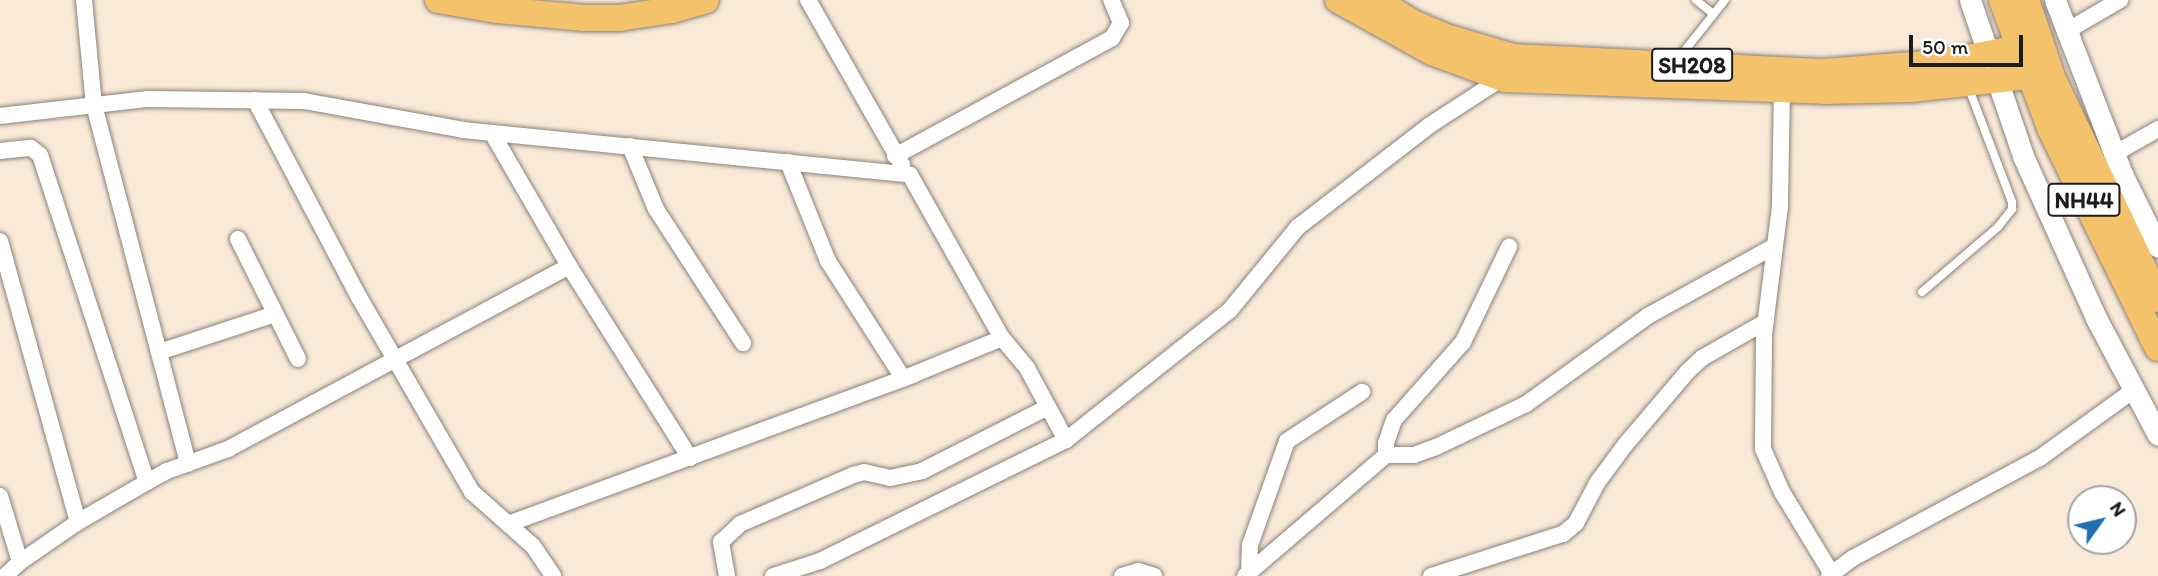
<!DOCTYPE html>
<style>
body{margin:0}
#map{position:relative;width:2158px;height:576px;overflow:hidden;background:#f9e9d8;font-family:Itim,sans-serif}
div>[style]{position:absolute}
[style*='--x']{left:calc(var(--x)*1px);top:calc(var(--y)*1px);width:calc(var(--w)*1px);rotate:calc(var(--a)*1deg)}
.roads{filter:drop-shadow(0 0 2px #8a827a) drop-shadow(0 0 2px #8a827a)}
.service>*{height:8px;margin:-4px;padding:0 4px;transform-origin:4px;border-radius:4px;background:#fff}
.minor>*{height:16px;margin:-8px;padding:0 8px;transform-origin:8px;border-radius:8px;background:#fff}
.tertiary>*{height:21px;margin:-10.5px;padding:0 10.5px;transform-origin:10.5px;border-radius:10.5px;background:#fff}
.primary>*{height:26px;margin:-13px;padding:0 13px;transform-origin:13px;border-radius:13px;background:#f3c26a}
.trunk>*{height:26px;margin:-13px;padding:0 13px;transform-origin:13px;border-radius:13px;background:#f3c26a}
span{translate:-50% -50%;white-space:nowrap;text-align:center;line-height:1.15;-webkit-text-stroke:7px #fff;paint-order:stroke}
.shield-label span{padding:2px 5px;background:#fff;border:2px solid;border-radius:5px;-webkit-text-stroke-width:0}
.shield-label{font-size:23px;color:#1c1c1c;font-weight:700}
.north{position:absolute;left:2067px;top:485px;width:70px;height:70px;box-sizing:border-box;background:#fff;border:2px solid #a4a4a4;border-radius:50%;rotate:56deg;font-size:19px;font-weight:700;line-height:28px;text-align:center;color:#1c1c1c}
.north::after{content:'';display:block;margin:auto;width:24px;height:32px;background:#1f6fb2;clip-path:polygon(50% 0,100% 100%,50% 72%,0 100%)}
.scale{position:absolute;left:1909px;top:35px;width:114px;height:32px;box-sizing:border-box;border:4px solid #1c1c1c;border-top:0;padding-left:9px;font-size:21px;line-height:24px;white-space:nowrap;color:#1c1c1c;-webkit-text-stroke:5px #fff;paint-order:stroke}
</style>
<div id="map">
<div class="roads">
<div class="service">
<i style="--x:1696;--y:0;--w:22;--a:39"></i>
<i style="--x:1678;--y:59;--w:75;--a:-51.5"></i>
<i style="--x:1922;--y:292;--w:100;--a:-40.5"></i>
<i style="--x:1998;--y:227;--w:23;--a:-52"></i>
<i style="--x:2012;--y:209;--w:7;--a:-90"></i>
<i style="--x:2012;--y:202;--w:124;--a:-110.8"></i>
</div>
<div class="minor">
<i style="--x:84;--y:0;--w:105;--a:84.6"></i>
<i style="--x:94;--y:105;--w:371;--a:75.3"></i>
<i style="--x:808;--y:0;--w:190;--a:60.3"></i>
<i style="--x:2065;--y:32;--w:64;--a:-30.2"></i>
<i style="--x:1782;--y:89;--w:117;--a:91"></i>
<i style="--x:1780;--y:206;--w:129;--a:97.1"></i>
<i style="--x:1764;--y:334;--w:115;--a:90.5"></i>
<i style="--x:1763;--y:449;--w:47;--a:66.2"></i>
<i style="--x:1782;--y:492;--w:98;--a:58.7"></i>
<i style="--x:255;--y:100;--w:225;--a:62.2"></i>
<i style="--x:360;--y:299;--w:223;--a:59.9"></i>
<i style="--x:472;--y:492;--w:81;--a:41.5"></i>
<i style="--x:533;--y:546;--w:36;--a:56"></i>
<i style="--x:0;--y:116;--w:149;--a:-6.6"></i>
<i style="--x:148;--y:99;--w:156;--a:0.7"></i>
<i style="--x:304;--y:101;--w:162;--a:10.3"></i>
<i style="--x:463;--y:130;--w:449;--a:5.7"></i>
<i style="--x:910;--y:175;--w:187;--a:60.6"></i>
<i style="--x:1002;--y:338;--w:39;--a:50"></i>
<i style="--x:1027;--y:368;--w:82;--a:61.6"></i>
<i style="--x:1066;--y:440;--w:209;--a:-38.4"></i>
<i style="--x:1230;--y:310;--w:107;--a:-50.7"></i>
<i style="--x:1298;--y:227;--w:167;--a:-37.7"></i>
<i style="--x:1430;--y:125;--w:92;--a:-33"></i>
<i style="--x:492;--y:133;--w:154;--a:59.9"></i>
<i style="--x:569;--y:266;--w:227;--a:57.8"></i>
<i style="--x:630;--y:146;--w:68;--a:67.6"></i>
<i style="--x:656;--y:209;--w:160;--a:57"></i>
<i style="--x:0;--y:151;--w:31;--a:-6"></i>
<i style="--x:31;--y:148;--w:11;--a:38"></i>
<i style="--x:40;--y:155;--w:344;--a:71.9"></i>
<i style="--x:2114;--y:154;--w:51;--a:-29.6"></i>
<i style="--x:895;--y:156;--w:247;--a:-28.5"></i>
<i style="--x:1112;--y:38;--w:17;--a:-59"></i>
<i style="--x:1121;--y:23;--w:25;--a:-113"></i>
<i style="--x:788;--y:162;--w:107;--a:68"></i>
<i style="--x:828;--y:261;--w:139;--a:57.3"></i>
<i style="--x:238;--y:239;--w:134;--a:63.4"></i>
<i style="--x:0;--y:241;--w:292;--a:74.5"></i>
<i style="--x:159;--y:352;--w:122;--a:-18.1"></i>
<i style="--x:1386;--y:455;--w:12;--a:-90"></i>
<i style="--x:1386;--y:443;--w:24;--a:-71"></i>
<i style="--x:1394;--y:420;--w:104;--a:-48.5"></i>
<i style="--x:1463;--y:342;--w:106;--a:-64.2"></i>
<i style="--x:0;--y:496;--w:69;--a:73.1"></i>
<i style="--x:508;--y:524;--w:431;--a:-20.2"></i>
<i style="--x:912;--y:375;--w:97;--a:-22.3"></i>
<i style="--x:1249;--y:573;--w:28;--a:-88"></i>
<i style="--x:1250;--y:545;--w:110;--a:-70.4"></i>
<i style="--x:1287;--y:441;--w:90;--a:-33.2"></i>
<i style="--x:5;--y:576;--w:21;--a:-43"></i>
<i style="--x:20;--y:562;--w:70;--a:-34.6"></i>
<i style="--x:78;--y:522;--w:80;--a:-30.1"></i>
<i style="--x:147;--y:482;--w:23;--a:-29"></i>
<i style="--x:167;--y:471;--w:65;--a:-19.8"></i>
<i style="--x:228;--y:449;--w:387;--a:-28.2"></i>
<i style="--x:727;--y:576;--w:35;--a:-100"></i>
<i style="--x:721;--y:542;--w:26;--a:-43"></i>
<i style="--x:740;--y:524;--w:123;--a:-23.4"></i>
<i style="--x:853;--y:475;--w:11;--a:-15"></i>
<i style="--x:864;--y:472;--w:27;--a:13"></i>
<i style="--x:890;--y:478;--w:33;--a:-12"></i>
<i style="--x:922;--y:471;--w:141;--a:-26.9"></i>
<i style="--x:773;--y:576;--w:49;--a:-17.7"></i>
<i style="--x:820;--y:561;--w:274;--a:-26.2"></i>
<i style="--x:1122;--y:576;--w:17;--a:-17"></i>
<i style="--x:1138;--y:571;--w:17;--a:17"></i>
<i style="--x:1245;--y:576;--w:186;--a:-40.6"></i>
<i style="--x:1386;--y:455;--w:28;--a:0"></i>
<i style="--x:1414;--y:455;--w:23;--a:-20"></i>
<i style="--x:1436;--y:447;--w:100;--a:-25.5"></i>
<i style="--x:1526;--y:404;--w:150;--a:-35.8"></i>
<i style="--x:1648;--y:316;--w:143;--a:-28.9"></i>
<i style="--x:1431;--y:576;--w:139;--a:-17.7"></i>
<i style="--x:1563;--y:534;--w:17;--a:-40"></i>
<i style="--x:1576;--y:523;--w:45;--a:-62.3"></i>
<i style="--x:1597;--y:483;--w:47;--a:-53.6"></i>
<i style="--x:1625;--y:445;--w:97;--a:-49.6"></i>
<i style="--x:1688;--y:371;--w:19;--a:-43"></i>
<i style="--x:1702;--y:358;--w:73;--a:-29.7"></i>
<i style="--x:1829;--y:576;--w:30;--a:-37"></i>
<i style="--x:1853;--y:558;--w:213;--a:-28.2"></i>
<i style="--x:2041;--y:457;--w:115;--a:-35.8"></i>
</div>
<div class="tertiary">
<i style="--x:1970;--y:0;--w:165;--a:71.2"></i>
<i style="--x:2023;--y:156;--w:178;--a:65.7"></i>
<i style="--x:2096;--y:318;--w:132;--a:62.1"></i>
<i style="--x:2055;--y:0;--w:186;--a:68.9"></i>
<i style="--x:2122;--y:174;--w:81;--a:63.7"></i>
</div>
<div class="primary">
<i style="--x:438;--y:0;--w:61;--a:9.5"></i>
<i style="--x:498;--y:10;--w:87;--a:5.3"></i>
<i style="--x:585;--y:18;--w:34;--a:0"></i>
<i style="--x:619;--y:18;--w:54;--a:-8.6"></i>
<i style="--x:672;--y:10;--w:35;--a:-16"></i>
<i style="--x:1338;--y:0;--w:107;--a:29"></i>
<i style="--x:1432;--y:52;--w:78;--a:20.3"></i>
<i style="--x:1505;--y:79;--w:320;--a:2.1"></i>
<i style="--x:1825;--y:91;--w:86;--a:-1.3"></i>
<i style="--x:1911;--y:89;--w:119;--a:-6.3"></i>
<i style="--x:1376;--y:0;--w:44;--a:31.9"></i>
<i style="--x:1413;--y:23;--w:39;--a:23"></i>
<i style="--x:1449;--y:38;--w:67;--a:16.5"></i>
<i style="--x:1513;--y:57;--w:312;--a:2.8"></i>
<i style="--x:1825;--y:72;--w:122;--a:-4.7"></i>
<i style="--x:1947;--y:62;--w:73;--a:-11"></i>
</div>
<div class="trunk">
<i style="--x:2002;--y:0;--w:137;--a:69.4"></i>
<i style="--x:2050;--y:128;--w:245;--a:63.9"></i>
<i style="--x:2026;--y:0;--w:81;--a:71.3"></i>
<i style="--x:2052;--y:77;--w:246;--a:64.5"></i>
</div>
</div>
<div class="shield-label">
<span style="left:1692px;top:65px">SH208</span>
<span style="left:2084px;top:200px">NH44</span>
</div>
<div class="north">N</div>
<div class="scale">50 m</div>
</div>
